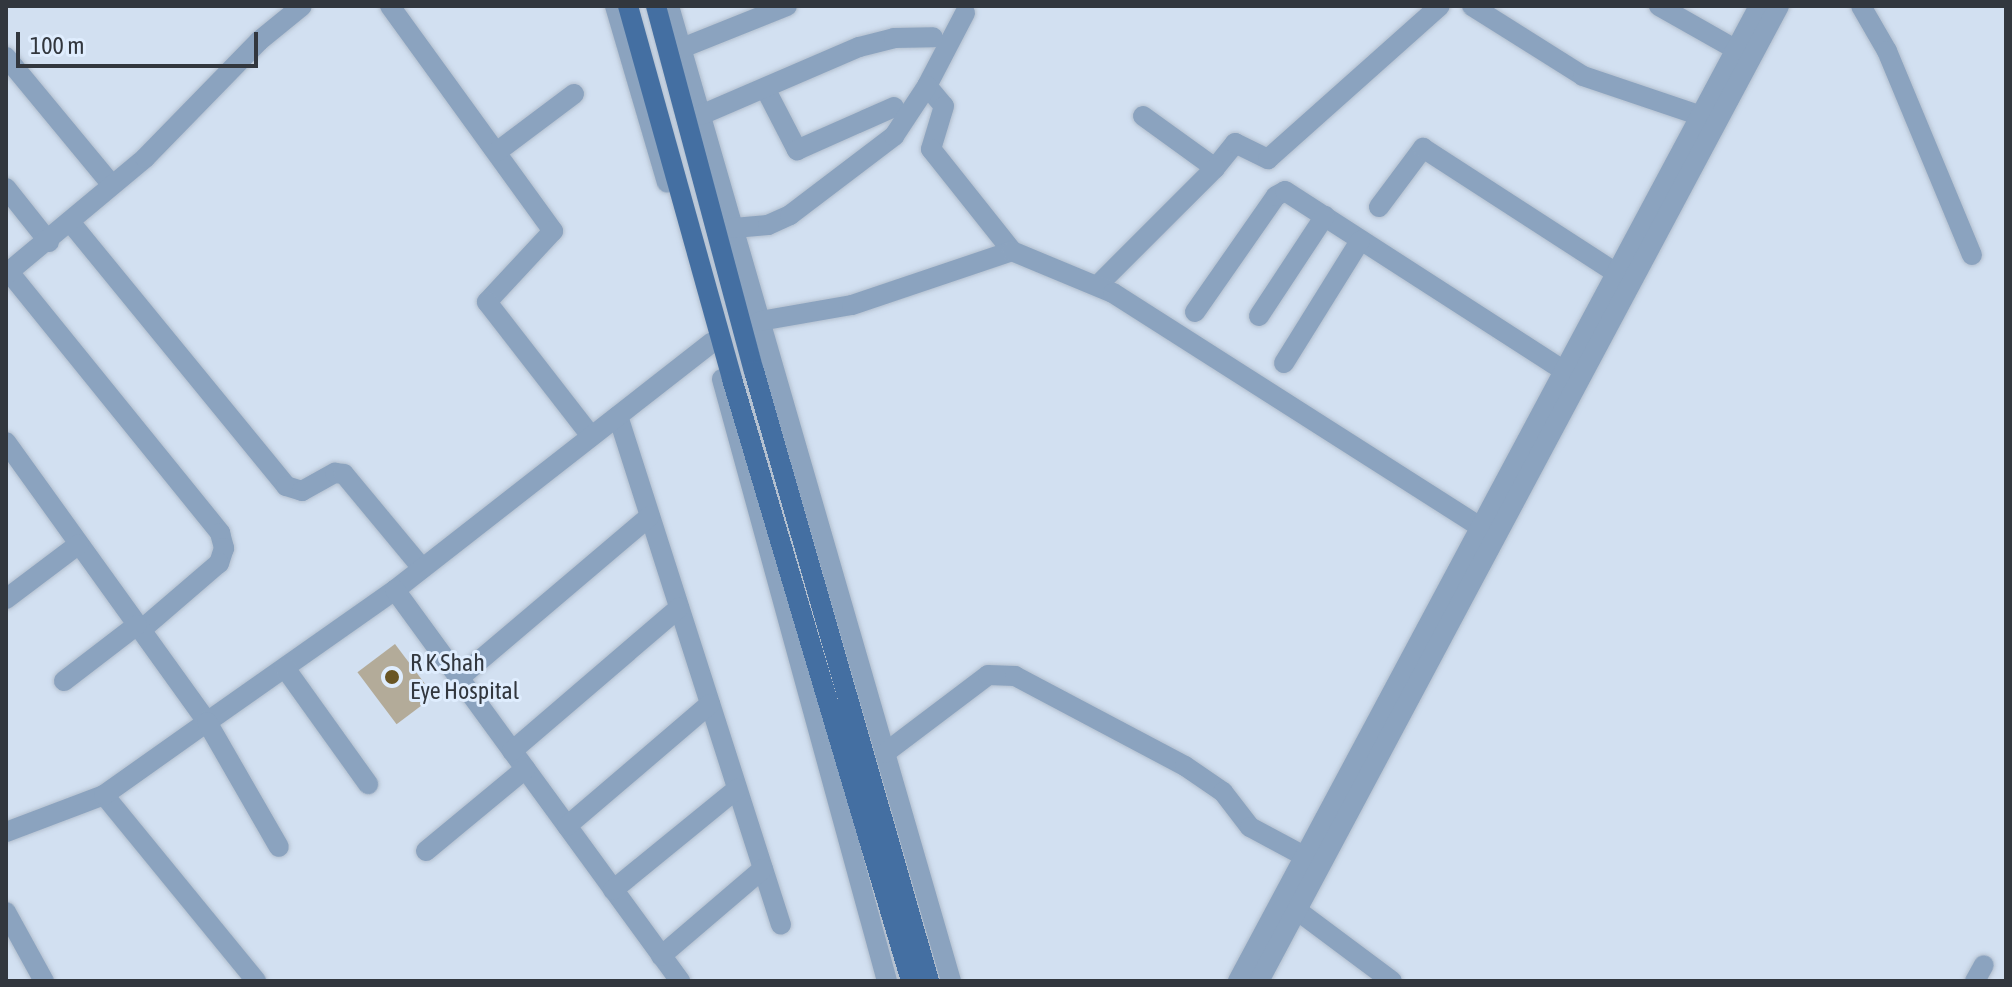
<!DOCTYPE html>
<style>
body{margin:0}
#map{position:relative;width:2012px;height:987px;overflow:hidden;background:#d2e0f1;font-family:"Asap Condensed",sans-serif}
div>[style]{position:absolute}
[style*='--x']{left:calc(var(--x)*1px);top:calc(var(--y)*1px);width:calc(var(--w)*1px);rotate:calc(var(--a)*1deg)}
.building>*{inset:0;background:#b3ab99;transform-origin:0 0}
.roads{filter:drop-shadow(0 0 2px #b2becd) drop-shadow(0 0 2px #b2becd)}
.minor>*{height:20px;margin:-10px;padding:0 10px;transform-origin:10px;border-radius:10px;background:#8ba3bf}
.major>*{height:20px;margin:-10px;padding:0 10px;transform-origin:10px;border-radius:10px;background:#446fa2}
.dots>*{width:22px;height:22px;translate:-50% -50%;box-sizing:border-box;border:4px solid #dfedfe;border-radius:50%}
span{translate:-50% -50%;white-space:nowrap;text-align:center;line-height:1.15;-webkit-text-stroke:6px #dfedfe;paint-order:stroke}
.poi-label{font-size:24px;color:#32373e}
.left{translate:0 -50%;text-align:left}
.frame{position:absolute;inset:0;border:8px solid #32373e;pointer-events:none}
.scale{position:absolute;left:16px;top:32px;width:242px;height:36px;box-sizing:border-box;border:4px solid #32373e;border-top:0;padding-left:10px;font-size:24px;line-height:28px;white-space:nowrap;color:#32373e;-webkit-text-stroke:6px #dfedfe;paint-order:stroke}
</style>
<div id="map">
<div class="building">
<i style="left:395px;top:644px;width:65px;height:47px;rotate:53deg"></i>
</div>
<div class="roads">
<div class="minor">
<i style="--x:390;--y:6;--w:278;--a:54.1"></i>
<i style="--x:553;--y:231;--w:97;--a:132.9"></i>
<i style="--x:487;--y:302;--w:170;--a:52.2"></i>
<i style="--x:615;--y:6;--w:184;--a:73.6"></i>
<i style="--x:669;--y:6;--w:1015;--a:73.87"></i>
<i style="--x:1472;--y:6;--w:131;--a:32.2"></i>
<i style="--x:1583;--y:76;--w:125;--a:18.7"></i>
<i style="--x:1659;--y:6;--w:87;--a:29.5"></i>
<i style="--x:1861;--y:6;--w:52;--a:60"></i>
<i style="--x:1887;--y:51;--w:221;--a:67.4"></i>
<i style="--x:965;--y:13;--w:82;--a:117.5"></i>
<i style="--x:927;--y:86;--w:26;--a:50"></i>
<i style="--x:944;--y:106;--w:45;--a:106.8"></i>
<i style="--x:931;--y:149;--w:130;--a:51.5"></i>
<i style="--x:682;--y:48;--w:113;--a:-21.8"></i>
<i style="--x:6;--y:57;--w:165;--a:50.4"></i>
<i style="--x:766;--y:90;--w:68;--a:62.7"></i>
<i style="--x:797;--y:150;--w:106;--a:-23.9"></i>
<i style="--x:701;--y:115;--w:172;--a:-23.3"></i>
<i style="--x:859;--y:47;--w:36;--a:-14"></i>
<i style="--x:894;--y:38;--w:39;--a:-1"></i>
<i style="--x:1143;--y:116;--w:89;--a:35.8"></i>
<i style="--x:1215;--y:168;--w:32;--a:-51"></i>
<i style="--x:1235;--y:143;--w:37;--a:26"></i>
<i style="--x:1268;--y:159;--w:230;--a:-41.7"></i>
<i style="--x:498;--y:151;--w:95;--a:-36.9"></i>
<i style="--x:6;--y:188;--w:69;--a:51.5"></i>
<i style="--x:1379;--y:207;--w:74;--a:-53.3"></i>
<i style="--x:1423;--y:148;--w:230;--a:32.9"></i>
<i style="--x:71;--y:223;--w:340;--a:50.7"></i>
<i style="--x:286;--y:486;--w:17;--a:17"></i>
<i style="--x:302;--y:491;--w:38;--a:-29"></i>
<i style="--x:335;--y:473;--w:9;--a:6"></i>
<i style="--x:344;--y:474;--w:122;--a:50.3"></i>
<i style="--x:734;--y:228;--w:34;--a:-5"></i>
<i style="--x:768;--y:225;--w:24;--a:-24"></i>
<i style="--x:790;--y:215;--w:131;--a:-37.2"></i>
<i style="--x:894;--y:136;--w:60;--a:-56.6"></i>
<i style="--x:9;--y:272;--w:336;--a:51"></i>
<i style="--x:220;--y:533;--w:16;--a:75"></i>
<i style="--x:224;--y:548;--w:16;--a:108"></i>
<i style="--x:219;--y:563;--w:103;--a:139.3"></i>
<i style="--x:6;--y:274;--w:181;--a:-39.8"></i>
<i style="--x:145;--y:158;--w:163;--a:-45.7"></i>
<i style="--x:259;--y:41;--w:55;--a:-39.1"></i>
<i style="--x:1098;--y:285;--w:165;--a:-45"></i>
<i style="--x:1195;--y:312;--w:141;--a:-55.1"></i>
<i style="--x:1276;--y:196;--w:10;--a:-29"></i>
<i style="--x:1285;--y:191;--w:334;--a:32.8"></i>
<i style="--x:1259;--y:316;--w:120;--a:-56.6"></i>
<i style="--x:760;--y:321;--w:93;--a:-9.9"></i>
<i style="--x:852;--y:305;--w:169;--a:-18.6"></i>
<i style="--x:1012;--y:251;--w:109;--a:22.6"></i>
<i style="--x:1113;--y:293;--w:439;--a:32.5"></i>
<i style="--x:1284;--y:363;--w:144;--a:-58.1"></i>
<i style="--x:722;--y:379;--w:624;--a:74.67"></i>
<i style="--x:618;--y:416;--w:534;--a:72.24"></i>
<i style="--x:6;--y:442;--w:345;--a:54.3"></i>
<i style="--x:207;--y:722;--w:230;--a:-35.1"></i>
<i style="--x:395;--y:590;--w:402;--a:-38"></i>
<i style="--x:395;--y:590;--w:484;--a:53.9"></i>
<i style="--x:6;--y:599;--w:91;--a:-37"></i>
<i style="--x:285;--y:668;--w:143;--a:54.4"></i>
<i style="--x:459;--y:678;--w:250;--a:-40.3"></i>
<i style="--x:64;--y:681;--w:92;--a:-37.5"></i>
<i style="--x:512;--y:751;--w:220;--a:-40.6"></i>
<i style="--x:885;--y:753;--w:129;--a:-37.1"></i>
<i style="--x:988;--y:675;--w:27;--a:2"></i>
<i style="--x:1015;--y:676;--w:192;--a:27.9"></i>
<i style="--x:1185;--y:766;--w:46;--a:34.4"></i>
<i style="--x:1223;--y:792;--w:44;--a:52.4"></i>
<i style="--x:1250;--y:827;--w:76;--a:28.2"></i>
<i style="--x:104;--y:795;--w:240;--a:50.7"></i>
<i style="--x:567;--y:826;--w:188;--a:-40.5"></i>
<i style="--x:6;--y:832;--w:105;--a:-20.7"></i>
<i style="--x:104;--y:795;--w:126;--a:-35.3"></i>
<i style="--x:207;--y:722;--w:144;--a:60.1"></i>
<i style="--x:426;--y:851;--w:129;--a:-39.6"></i>
<i style="--x:613;--y:890;--w:160;--a:-39.2"></i>
<i style="--x:1298;--y:911;--w:117;--a:36.7"></i>
<i style="--x:6;--y:912;--w:79;--a:61.2"></i>
<i style="--x:661;--y:956;--w:134;--a:-40.5"></i>
<i style="--x:1238;--y:981;--w:1105;--a:-61.88"></i>
<i style="--x:1259;--y:981;--w:1105;--a:-61.93"></i>
<i style="--x:1975;--y:981;--w:18;--a:-61"></i>
</div>
<div class="major">
<i style="--x:628;--y:6;--w:387;--a:74.4"></i>
<i style="--x:732;--y:379;--w:628;--a:73.44"></i>
<i style="--x:656;--y:6;--w:378;--a:75"></i>
<i style="--x:754;--y:371;--w:635;--a:73.99"></i>
</div>
</div>
<div class="dots">
<i style="left:392px;top:677px;background:#695524"></i>
</div>
<div class="poi-label">
<span class="left" style="left:410px;top:677px">R K Shah<br>Eye Hospital</span>
</div>
<div class="frame"></div>
<div class="scale">100 m</div>
</div>
